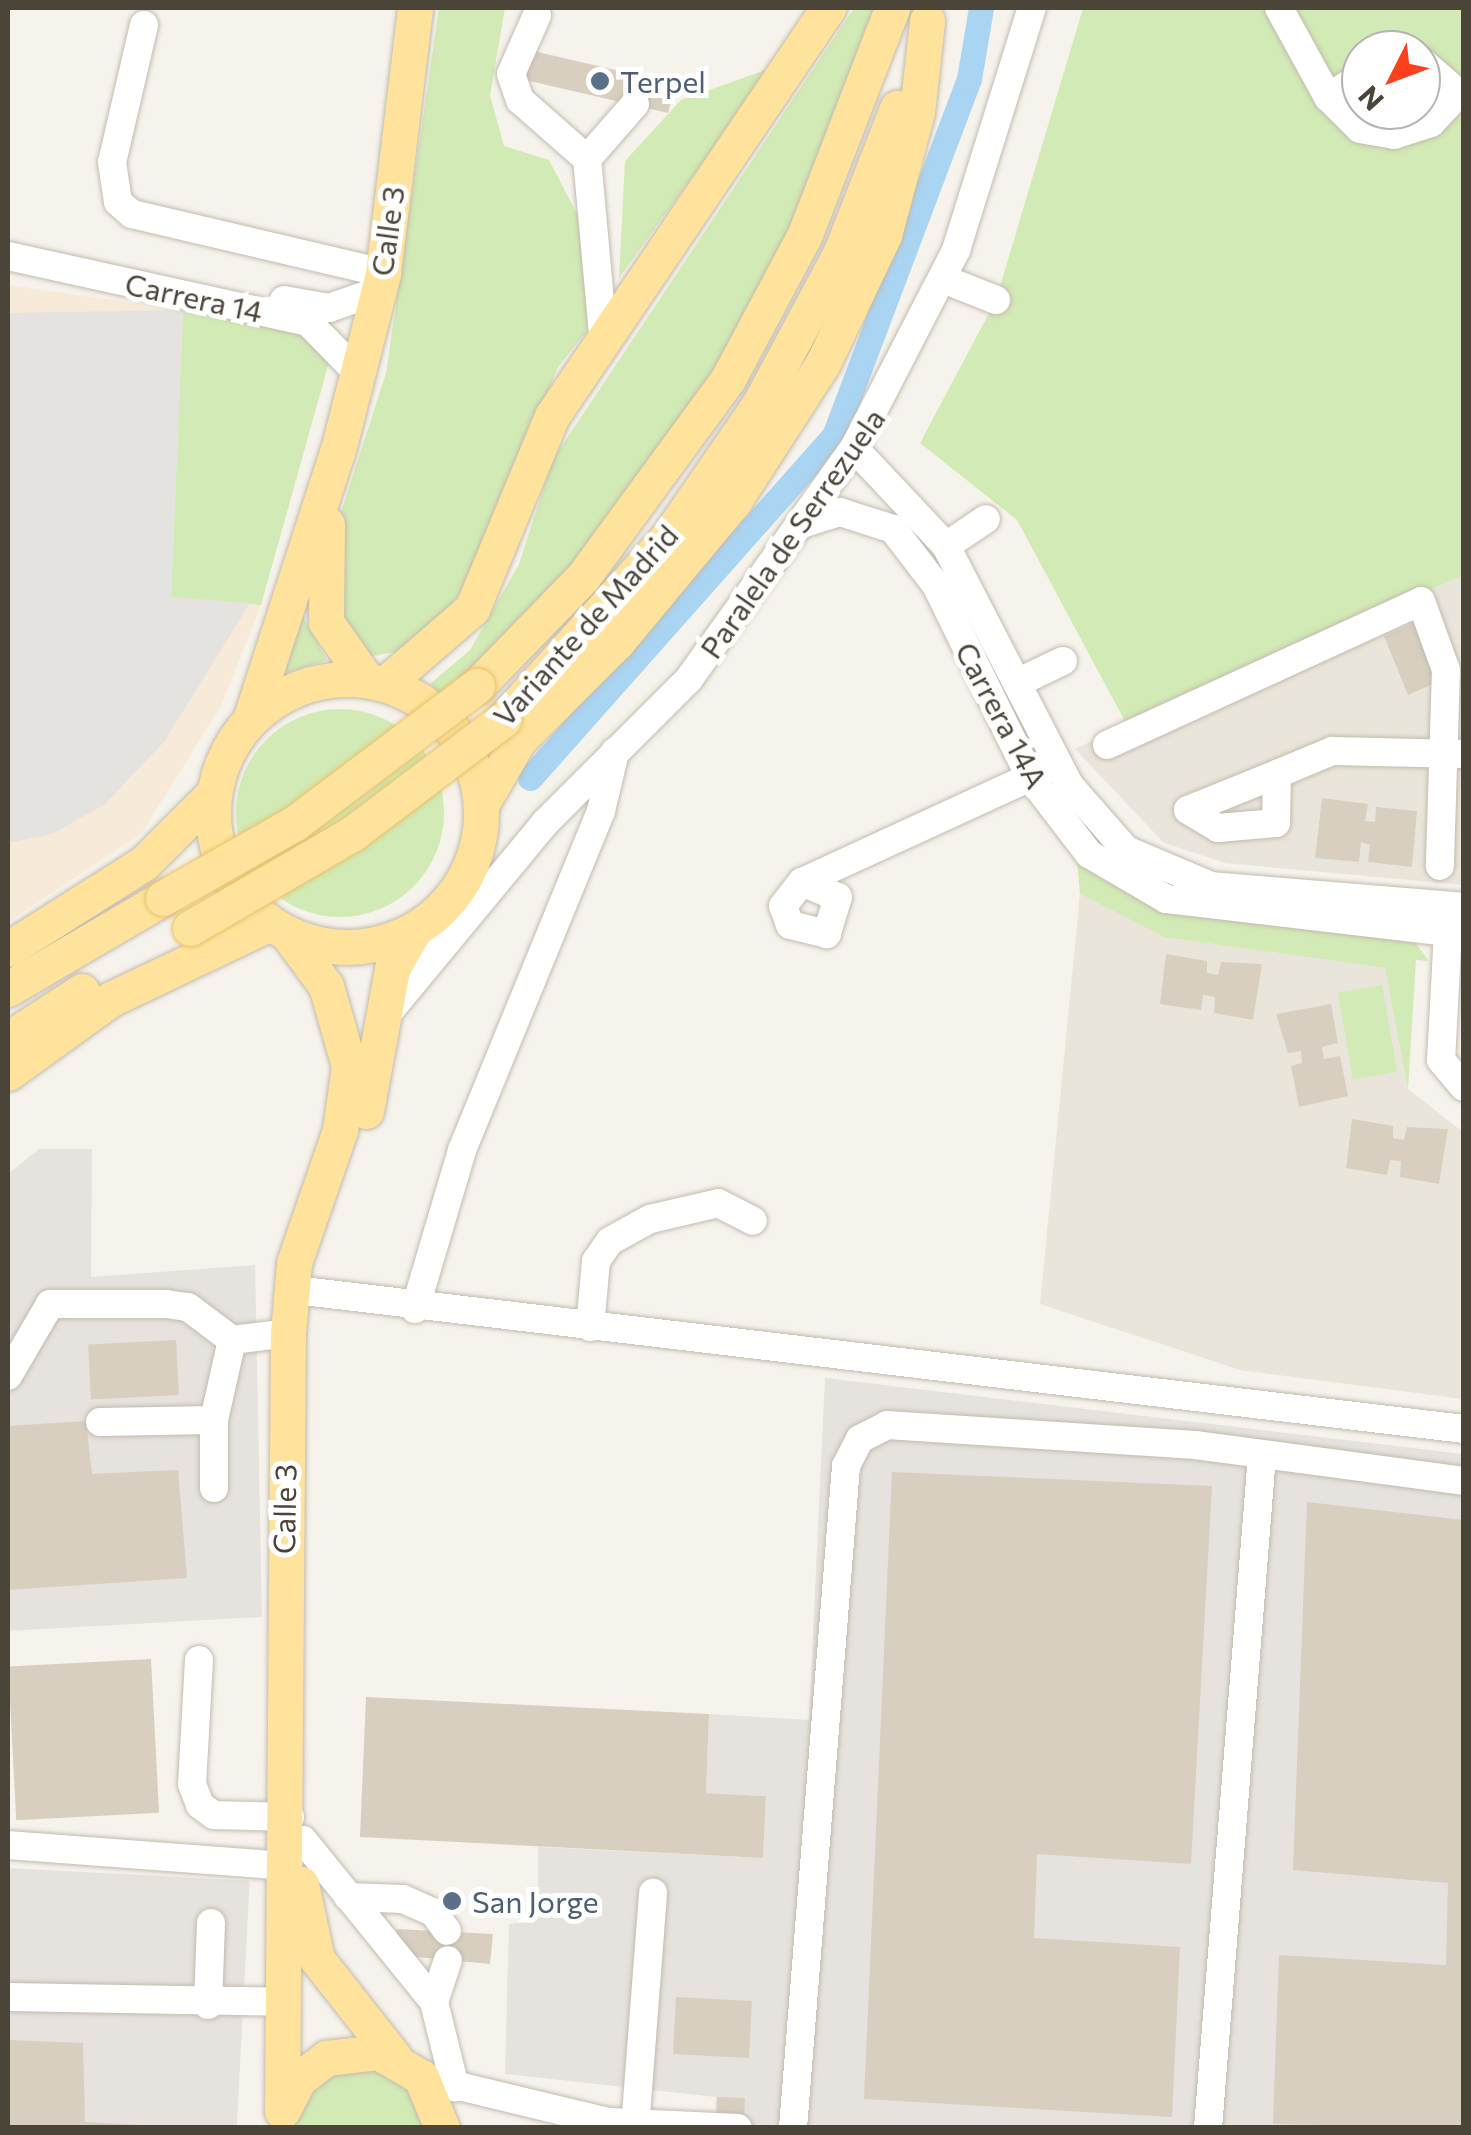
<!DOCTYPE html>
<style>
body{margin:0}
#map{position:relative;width:1471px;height:2135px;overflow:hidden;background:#f6f3ec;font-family:Commissioner,sans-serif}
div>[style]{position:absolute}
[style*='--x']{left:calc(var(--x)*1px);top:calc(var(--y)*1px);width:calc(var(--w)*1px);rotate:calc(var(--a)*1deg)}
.residential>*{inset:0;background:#eae5da}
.commercial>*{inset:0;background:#f7ead8}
.industrial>*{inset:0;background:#e6e2dd;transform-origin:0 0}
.green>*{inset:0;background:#d2eab5;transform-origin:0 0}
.round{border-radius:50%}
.parking>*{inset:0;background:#e5e3e0}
.canal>*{height:25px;margin:-12.5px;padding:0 12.5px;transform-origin:12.5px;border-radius:12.5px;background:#a9d4f2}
.building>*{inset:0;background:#d8cfc1;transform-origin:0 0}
.roads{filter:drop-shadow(0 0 2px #c2bbae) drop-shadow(0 0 2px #c2bbae)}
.minor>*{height:28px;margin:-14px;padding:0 14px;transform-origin:14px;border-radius:14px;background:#fff}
.major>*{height:35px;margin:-17.5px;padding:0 17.5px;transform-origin:17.5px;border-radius:17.5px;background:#ffe39c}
.major>.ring{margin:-17.5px;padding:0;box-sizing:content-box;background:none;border:35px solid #ffe39c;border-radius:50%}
.bridges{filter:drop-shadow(0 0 2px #e6c16a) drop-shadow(0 0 2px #e6c16a)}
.major-bridge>*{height:35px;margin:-17.5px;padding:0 17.5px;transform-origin:17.5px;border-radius:17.5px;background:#ffe39c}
.dots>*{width:28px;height:28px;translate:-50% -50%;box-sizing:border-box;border:5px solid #fff;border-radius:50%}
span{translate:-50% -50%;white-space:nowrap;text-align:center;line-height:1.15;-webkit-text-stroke:10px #fff;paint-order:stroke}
.service-label{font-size:30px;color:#4e5e75}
.left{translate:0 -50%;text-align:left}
.street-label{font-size:30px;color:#4b4439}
.frame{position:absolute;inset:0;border:10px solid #4b4439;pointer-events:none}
.north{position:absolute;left:1341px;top:30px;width:100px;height:100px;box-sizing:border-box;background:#fff;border:2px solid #b7b4b0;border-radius:50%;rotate:228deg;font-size:28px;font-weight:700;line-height:40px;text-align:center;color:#4b4439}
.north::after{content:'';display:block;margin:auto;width:35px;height:45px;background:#fc3f1d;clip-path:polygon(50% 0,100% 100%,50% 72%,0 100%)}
</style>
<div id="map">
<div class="residential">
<i style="clip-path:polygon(1463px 570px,1463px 885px,1225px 863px,1164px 843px,1075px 749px)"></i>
<i style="clip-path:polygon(1080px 894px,1164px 937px,1386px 968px,1408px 1089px,1463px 1132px,1463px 1399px,1240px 1370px,1040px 1304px)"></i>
</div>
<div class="commercial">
<i style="clip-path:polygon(8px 285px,183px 310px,171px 597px,261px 605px,222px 704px,142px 833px,8px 922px)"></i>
</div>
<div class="industrial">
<i style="clip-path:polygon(39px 1149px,92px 1149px,91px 1277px,255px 1265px,262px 1617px,8px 1631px,8px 1174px)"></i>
<i style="clip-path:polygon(825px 1378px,1463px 1454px,1463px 2127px,715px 2127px,716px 2097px,505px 2074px,509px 1924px,538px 1919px,538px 1847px,763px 1858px,766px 1796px,706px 1793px,709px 1714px,809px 1720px)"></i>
<i style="left:8px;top:1868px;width:242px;height:259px;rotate:3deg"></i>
</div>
<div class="green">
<i style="clip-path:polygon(439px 8px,505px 8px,490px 95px,504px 146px,549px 160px,587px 233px,587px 331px,558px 367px,478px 565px,445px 614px,401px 651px,372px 656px,349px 638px,327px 556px,386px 373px)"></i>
<i style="clip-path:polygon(854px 8px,879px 8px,767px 282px,699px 402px,574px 569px,442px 697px,430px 684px,470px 650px,519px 564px,553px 459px)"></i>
<i style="clip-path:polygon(evenodd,1083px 8px,1463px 8px,1463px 575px,1127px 725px,1017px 520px,920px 443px,996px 300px,1083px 8px,1361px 50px,1421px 50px,1421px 110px,1361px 110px,1361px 50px)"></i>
<i style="clip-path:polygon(771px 68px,619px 278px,625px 161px,681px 100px)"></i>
<i style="clip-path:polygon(183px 310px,303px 329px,329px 362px,261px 605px,171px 597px)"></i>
<i style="clip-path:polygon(302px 615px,327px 660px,282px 674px)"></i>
<i class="round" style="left:236px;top:709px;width:208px;height:208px"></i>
<i style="clip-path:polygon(1074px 828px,1155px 884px,1414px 941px,1429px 961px,1416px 960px,1408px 1089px,1385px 968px,1164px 937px,1080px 894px)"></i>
<i style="left:1382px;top:985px;width:88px;height:45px;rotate:80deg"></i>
<i style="clip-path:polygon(373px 2064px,410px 2086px,426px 2128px,294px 2128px,300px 2101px,330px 2070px)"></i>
</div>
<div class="parking">
<i style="clip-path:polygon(183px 310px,171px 597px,250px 603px,164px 742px,104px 805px,52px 834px,8px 843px,8px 313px)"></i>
</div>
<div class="canal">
<i style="--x:530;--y:778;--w:458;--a:-48.4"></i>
<i style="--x:834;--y:436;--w:382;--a:-69.3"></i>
<i style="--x:969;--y:79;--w:72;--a:-80.4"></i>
</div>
<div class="building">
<i style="left:520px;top:48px;width:159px;height:30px;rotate:13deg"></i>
<i style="clip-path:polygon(1421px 620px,1435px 683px,1408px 695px,1384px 636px)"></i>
<i style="clip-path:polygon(1322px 798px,1368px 804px,1365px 821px,1375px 822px,1376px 807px,1417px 811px,1412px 867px,1368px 862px,1370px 845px,1361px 842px,1359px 862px,1315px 858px)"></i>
<i style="clip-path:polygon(1166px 954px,1207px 961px,1207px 973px,1218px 975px,1221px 962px,1262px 964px,1253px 1020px,1214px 1013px,1215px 997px,1203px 995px,1201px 1010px,1160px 1004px)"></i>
<i style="clip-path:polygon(1331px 1004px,1338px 1043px,1322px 1047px,1324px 1059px,1340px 1056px,1348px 1096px,1299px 1107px,1291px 1066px,1302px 1063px,1301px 1051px,1288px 1053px,1276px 1014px)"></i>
<i style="clip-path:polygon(1352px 1119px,1393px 1126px,1393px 1138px,1404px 1140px,1407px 1127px,1448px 1129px,1439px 1184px,1400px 1177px,1401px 1161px,1390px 1160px,1387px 1175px,1346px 1168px)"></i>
<i style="left:176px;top:1340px;width:55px;height:88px;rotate:87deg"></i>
<i style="clip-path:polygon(86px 1421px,92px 1474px,178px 1470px,187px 1578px,8px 1590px,8px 1426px)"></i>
<i style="clip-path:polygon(892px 1472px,1212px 1486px,1191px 1864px,1037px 1854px,1034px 1938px,1180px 1947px,1172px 2117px,864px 2099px)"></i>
<i style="clip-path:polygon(1307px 1502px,1464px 1520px,1464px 2128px,1273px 2124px,1279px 1955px,1446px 1965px,1448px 1883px,1293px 1870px)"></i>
<i style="left:151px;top:1659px;width:154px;height:143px;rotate:87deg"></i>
<i style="clip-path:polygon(366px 1697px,709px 1714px,706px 1793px,766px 1796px,763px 1858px,360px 1837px)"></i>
<i style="clip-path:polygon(397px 1929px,493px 1934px,490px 1964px,396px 1955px)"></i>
<i style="left:676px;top:1997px;width:76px;height:57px;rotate:3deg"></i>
<i style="clip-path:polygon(8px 2040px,83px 2043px,85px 2122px,203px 2128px,8px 2128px)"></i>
<i style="left:717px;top:2097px;width:28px;height:31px;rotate:2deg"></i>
</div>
<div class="roads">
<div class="minor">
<i style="--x:1279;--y:8;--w:102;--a:61.2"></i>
<i style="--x:1328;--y:97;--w:45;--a:45"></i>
<i style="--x:1360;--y:129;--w:35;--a:10"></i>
<i style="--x:1394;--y:135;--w:39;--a:-18"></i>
<i style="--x:1431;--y:123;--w:25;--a:-47"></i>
<i style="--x:1448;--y:105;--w:20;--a:-87"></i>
<i style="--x:1449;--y:85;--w:37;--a:-139"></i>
<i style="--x:537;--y:15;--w:64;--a:113.8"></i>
<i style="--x:511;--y:74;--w:28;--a:71"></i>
<i style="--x:520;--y:100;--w:89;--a:41.4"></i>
<i style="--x:144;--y:25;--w:141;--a:103.1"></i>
<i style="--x:112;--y:162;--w:40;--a:81.5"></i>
<i style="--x:118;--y:202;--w:18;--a:41"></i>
<i style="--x:132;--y:214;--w:258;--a:13.2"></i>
<i style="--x:1328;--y:97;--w:39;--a:-32"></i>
<i style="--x:8;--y:256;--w:307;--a:12.4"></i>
<i style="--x:308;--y:322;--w:73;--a:45.6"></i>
<i style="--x:943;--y:279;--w:57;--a:21.6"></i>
<i style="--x:284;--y:300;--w:46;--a:10.1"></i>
<i style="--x:329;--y:308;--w:52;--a:-19.1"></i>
<i style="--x:603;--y:334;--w:176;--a:-95.2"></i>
<i style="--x:587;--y:159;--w:73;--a:-48.9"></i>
<i style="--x:854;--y:448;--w:134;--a:46.8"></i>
<i style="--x:946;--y:546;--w:270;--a:62.7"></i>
<i style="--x:1070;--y:786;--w:85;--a:48.8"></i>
<i style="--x:1126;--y:850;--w:92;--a:23"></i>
<i style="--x:1211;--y:886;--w:254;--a:4.7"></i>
<i style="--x:801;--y:524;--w:41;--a:-17.1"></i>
<i style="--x:840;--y:512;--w:56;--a:17.8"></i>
<i style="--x:893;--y:529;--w:71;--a:52.5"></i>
<i style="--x:936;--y:585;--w:214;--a:63.9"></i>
<i style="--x:1030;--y:777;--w:97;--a:52.5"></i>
<i style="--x:1089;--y:854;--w:89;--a:30.3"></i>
<i style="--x:1166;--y:899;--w:300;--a:6.7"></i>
<i style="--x:946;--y:546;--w:48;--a:-34"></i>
<i style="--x:1017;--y:683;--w:51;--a:-25.6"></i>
<i style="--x:1107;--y:745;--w:345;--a:-24.6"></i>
<i style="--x:1421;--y:601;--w:73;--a:70.1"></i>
<i style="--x:1446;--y:670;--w:196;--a:91.8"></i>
<i style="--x:1277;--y:774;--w:49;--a:91.2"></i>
<i style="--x:1276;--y:823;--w:58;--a:175.1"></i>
<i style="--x:1218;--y:828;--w:35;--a:-149"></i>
<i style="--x:1188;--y:810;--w:96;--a:-22"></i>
<i style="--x:1277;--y:774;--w:60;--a:-22.7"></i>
<i style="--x:1332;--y:751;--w:132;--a:1.3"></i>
<i style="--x:802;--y:882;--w:39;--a:23"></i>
<i style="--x:838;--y:897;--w:39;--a:107"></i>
<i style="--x:827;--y:934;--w:38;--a:-166"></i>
<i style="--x:790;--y:925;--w:20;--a:-110"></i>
<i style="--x:783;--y:906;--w:31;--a:-52"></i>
<i style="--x:802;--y:882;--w:268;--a:-24.7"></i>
<i style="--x:1449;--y:913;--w:147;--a:93.1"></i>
<i style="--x:1441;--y:1060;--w:35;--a:50"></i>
<i style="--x:387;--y:1014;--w:248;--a:-50.4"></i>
<i style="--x:545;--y:823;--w:204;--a:-45"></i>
<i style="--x:689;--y:679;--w:284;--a:-54.5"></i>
<i style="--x:854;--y:448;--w:223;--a:-62.7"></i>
<i style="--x:956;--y:250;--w:254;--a:-72.6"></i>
<i style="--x:312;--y:1292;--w:1160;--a:6.78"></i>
<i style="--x:415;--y:1309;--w:166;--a:-73.5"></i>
<i style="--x:462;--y:1150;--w:366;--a:-67.7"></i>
<i style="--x:601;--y:811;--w:61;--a:-76.7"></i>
<i style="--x:590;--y:1327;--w:66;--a:-84.8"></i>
<i style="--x:596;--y:1261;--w:24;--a:-55"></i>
<i style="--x:610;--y:1241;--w:46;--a:-28.8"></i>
<i style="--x:650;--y:1219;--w:70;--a:-13.2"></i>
<i style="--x:718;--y:1203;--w:39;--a:27"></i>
<i style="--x:8;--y:1376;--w:83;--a:-59.7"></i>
<i style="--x:50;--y:1304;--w:116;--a:0"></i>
<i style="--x:166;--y:1304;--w:22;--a:8"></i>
<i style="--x:188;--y:1307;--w:55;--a:36.9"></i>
<i style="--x:232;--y:1340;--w:56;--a:-7.1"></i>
<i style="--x:100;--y:1422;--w:114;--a:-1"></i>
<i style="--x:214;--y:1488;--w:68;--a:-90"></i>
<i style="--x:214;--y:1420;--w:82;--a:-77.3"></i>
<i style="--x:199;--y:1660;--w:124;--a:93.2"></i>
<i style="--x:192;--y:1784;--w:22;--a:69"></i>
<i style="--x:200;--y:1805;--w:17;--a:36"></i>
<i style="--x:214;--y:1815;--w:76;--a:1.5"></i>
<i style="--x:303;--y:1840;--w:208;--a:51"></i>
<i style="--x:434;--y:2002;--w:88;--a:76.1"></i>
<i style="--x:8;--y:1845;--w:281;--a:4.3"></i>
<i style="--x:348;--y:1897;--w:55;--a:2.1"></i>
<i style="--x:403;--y:1899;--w:34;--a:24"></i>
<i style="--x:434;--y:1913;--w:22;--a:54"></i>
<i style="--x:8;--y:1997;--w:274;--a:1"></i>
<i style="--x:434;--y:2002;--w:44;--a:-71.6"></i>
<i style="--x:208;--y:2005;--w:82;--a:-87.9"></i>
<i style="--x:421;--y:2077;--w:193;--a:13.5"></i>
<i style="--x:609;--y:2122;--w:129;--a:2.7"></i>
<i style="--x:635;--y:2128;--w:236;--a:-85.6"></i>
<i style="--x:793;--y:2128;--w:664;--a:-85.42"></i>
<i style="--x:846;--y:1466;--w:30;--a:-63"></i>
<i style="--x:860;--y:1439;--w:30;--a:-27"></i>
<i style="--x:887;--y:1425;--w:309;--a:3.7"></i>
<i style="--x:1195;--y:1445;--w:271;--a:7.6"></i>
<i style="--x:1208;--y:2128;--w:674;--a:-85.41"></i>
</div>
<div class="major">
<i style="--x:327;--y:524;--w:98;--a:90.6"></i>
<i style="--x:326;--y:622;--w:70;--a:54.9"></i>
<i class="ring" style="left:213px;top:679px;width:233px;height:233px"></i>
<i style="--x:385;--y:684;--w:115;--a:-40.8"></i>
<i style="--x:472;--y:609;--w:209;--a:-67.5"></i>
<i style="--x:552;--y:416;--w:493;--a:-55.9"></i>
<i style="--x:477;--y:686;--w:152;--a:-45.8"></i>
<i style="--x:583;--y:577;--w:245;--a:-53.8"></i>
<i style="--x:728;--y:379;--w:164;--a:-62"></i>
<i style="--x:805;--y:234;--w:242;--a:-68.9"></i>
<i style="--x:251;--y:717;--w:281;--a:-72"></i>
<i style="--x:338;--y:450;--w:183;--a:-75.7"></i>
<i style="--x:383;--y:273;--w:267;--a:-83.1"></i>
<i style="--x:504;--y:719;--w:244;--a:-48"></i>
<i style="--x:667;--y:538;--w:164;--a:-55.4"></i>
<i style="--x:760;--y:403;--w:171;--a:-61.8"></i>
<i style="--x:841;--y:252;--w:155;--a:-68.7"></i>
<i style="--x:481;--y:805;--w:75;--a:-59.7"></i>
<i style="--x:519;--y:740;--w:139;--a:-45"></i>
<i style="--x:617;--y:642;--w:183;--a:-50.3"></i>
<i style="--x:734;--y:501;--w:164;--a:-57.2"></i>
<i style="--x:823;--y:363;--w:142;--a:-64.5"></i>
<i style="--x:884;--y:235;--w:127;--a:-75"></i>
<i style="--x:917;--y:112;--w:92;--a:-83.7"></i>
<i style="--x:8;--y:949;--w:161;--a:-32.3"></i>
<i style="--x:144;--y:863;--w:98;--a:-45"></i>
<i style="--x:8;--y:989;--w:180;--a:-30.4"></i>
<i style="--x:8;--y:1039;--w:88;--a:-33"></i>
<i style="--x:8;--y:1073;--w:127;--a:-35.7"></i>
<i style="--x:111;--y:999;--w:176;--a:-25.5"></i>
<i style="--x:366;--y:1111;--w:144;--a:-79.6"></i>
<i style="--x:392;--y:969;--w:45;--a:-60.6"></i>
<i style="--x:301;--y:1884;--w:77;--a:78"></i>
<i style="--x:317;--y:1959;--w:125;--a:51.8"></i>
<i style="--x:283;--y:2110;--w:34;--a:-63"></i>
<i style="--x:298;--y:2080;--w:36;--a:-38"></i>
<i style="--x:326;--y:2058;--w:52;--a:-6.6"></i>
<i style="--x:378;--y:2052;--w:50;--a:30.2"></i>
<i style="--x:421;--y:2077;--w:55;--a:67.6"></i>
<i style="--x:282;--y:2111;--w:778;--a:-89.56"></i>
<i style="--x:288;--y:1333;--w:70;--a:-85.1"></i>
<i style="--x:294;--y:1263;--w:141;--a:-70.9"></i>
<i style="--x:340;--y:1130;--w:65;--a:-82"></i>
<i style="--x:349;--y:1066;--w:83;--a:-106"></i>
<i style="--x:326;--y:986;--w:66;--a:-126.3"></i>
</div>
</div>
<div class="bridges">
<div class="major-bridge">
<i style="--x:163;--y:898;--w:152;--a:-29.6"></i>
<i style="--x:295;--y:823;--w:228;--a:-37"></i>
<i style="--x:190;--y:928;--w:189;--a:-30.2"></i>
<i style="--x:353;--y:833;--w:189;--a:-37.1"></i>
</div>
</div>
<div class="dots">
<i style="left:600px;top:81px;background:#5c6f8a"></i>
<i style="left:452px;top:1901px;background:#5c6f8a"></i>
</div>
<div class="service-label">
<span class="left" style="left:620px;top:81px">Terpel</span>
<span class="left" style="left:472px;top:1901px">San Jorge</span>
</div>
<div class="street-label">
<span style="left:387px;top:231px;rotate:-82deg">Calle 3</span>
<span style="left:194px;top:297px;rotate:12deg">Carrera 14</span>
<span style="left:792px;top:533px;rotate:-55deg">Paralela de Serrezuela</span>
<span style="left:585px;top:625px;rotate:-48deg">Variante de Madrid</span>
<span style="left:1002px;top:715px;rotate:62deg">Carrera 14A</span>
<span style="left:284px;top:1509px;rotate:-89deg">Calle 3</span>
</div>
<div class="frame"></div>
<div class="north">N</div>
</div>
